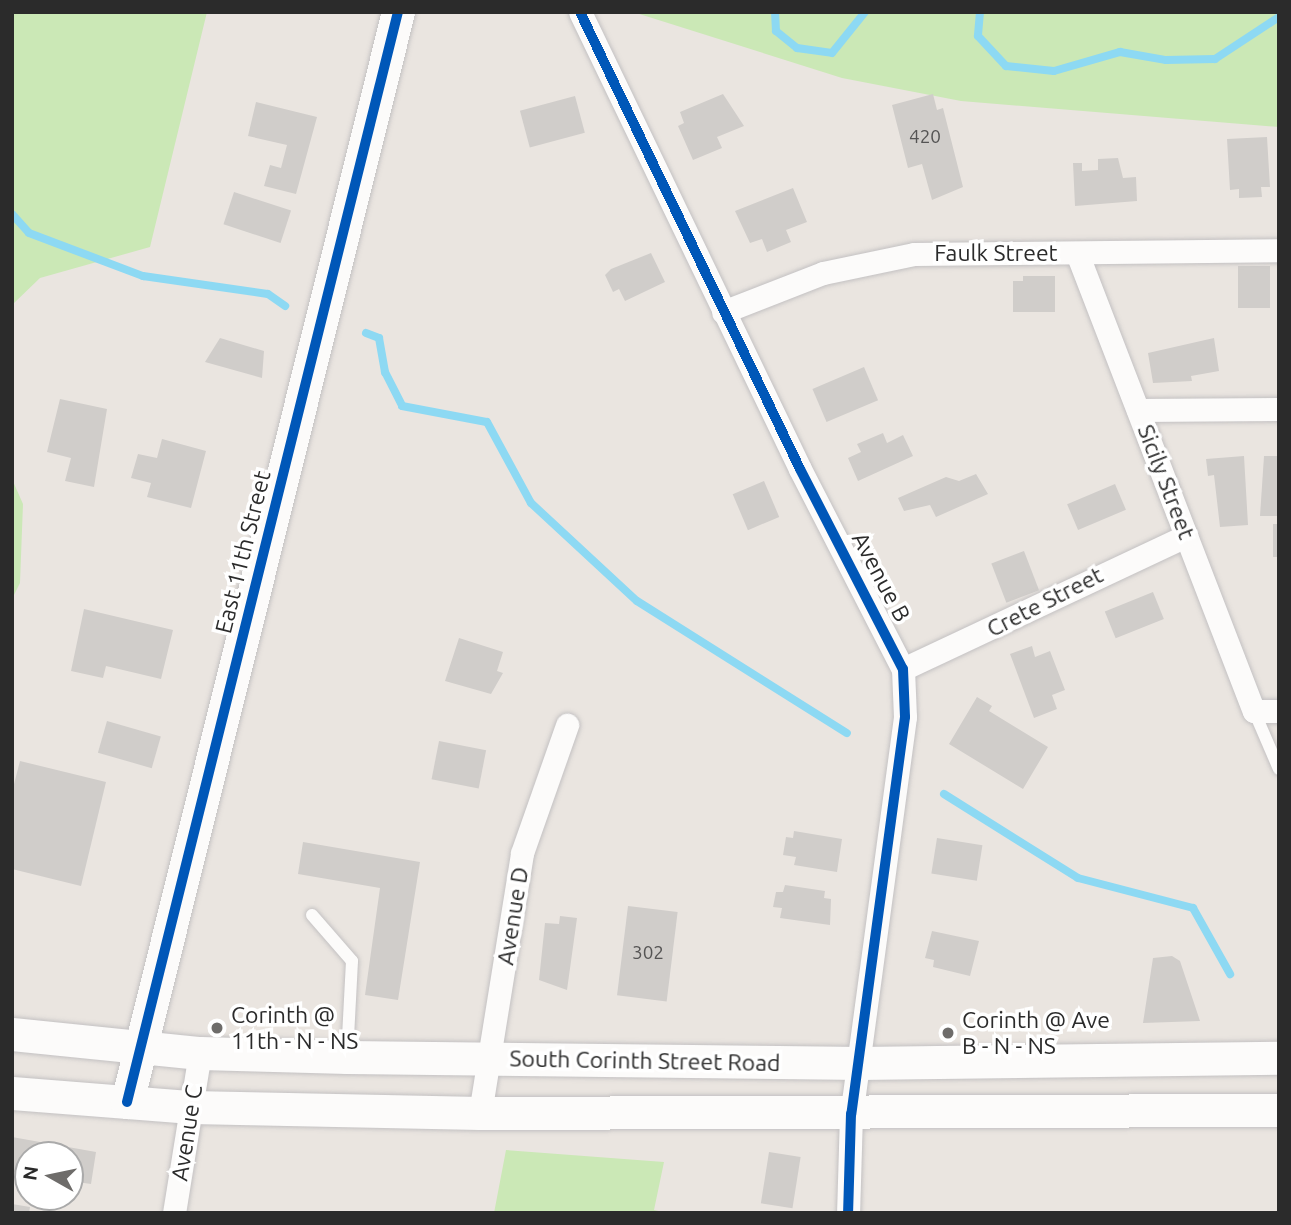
<!DOCTYPE html>
<style>
body{margin:0}
#map{position:relative;width:1291px;height:1225px;overflow:hidden;background:#eae5e0;font-family:Ubuntu,sans-serif}
div>[style]{position:absolute}
[style*='--x']{left:calc(var(--x)*1px);top:calc(var(--y)*1px);width:calc(var(--w)*1px);rotate:calc(var(--a)*1deg)}
.green>*{inset:0;background:#cbe8b6}
.stream>*{height:8px;margin:-4px;padding:0 4px;transform-origin:4px;border-radius:4px;background:#8dd9f3}
.building>*{inset:0;background:#d0cdca;transform-origin:0 0}
.roads{filter:drop-shadow(0 0 2px #c3c1c2) drop-shadow(0 0 2px #c3c1c2)}
.lane>*{height:12px;margin:-6px;padding:0 6px;transform-origin:6px;border-radius:6px;background:#fcfbfa}
.street>*{height:23px;margin:-11.5px;padding:0 11.5px;transform-origin:11.5px;border-radius:11.5px;background:#fcfbfa}
.secondary>*{height:33px;margin:-16.5px;padding:0 16.5px;transform-origin:16.5px;border-radius:16.5px;background:#fcfbfa}
.cycleway>*{height:10px;margin:-5px;padding:0 5px;transform-origin:5px;border-radius:5px;background:#0057b8}
.dots>*{width:19px;height:19px;translate:-50% -50%;box-sizing:border-box;border:4px solid #fff;border-radius:50%}
span{translate:-50% -50%;white-space:nowrap;text-align:center;line-height:1.15;-webkit-text-stroke:7px #fff;paint-order:stroke}
.number-label{font-size:19px;color:#555454}
.number-label span{-webkit-text-stroke-width:0}
.street-label{font-size:23px;color:#2b2b2b}
.poi-label{font-size:23px;color:#2b2b2b}
.left{translate:0 -50%;text-align:left}
.frame{position:absolute;inset:0;border:14px solid #2b2b2b;pointer-events:none}
.north{position:absolute;left:14px;top:1141px;width:70px;height:70px;box-sizing:border-box;background:#fff;border:2px solid #aaa;border-radius:50%;rotate:279deg;font-size:19px;font-weight:700;line-height:28px;text-align:center;color:#2b2b2b}
.north::after{content:'';display:block;margin:auto;width:24px;height:32px;background:#6e6c6a;clip-path:polygon(50% 0,100% 100%,50% 72%,0 100%)}
</style>
<div id="map">
<div class="green">
<i style="clip-path:polygon(12px 12px,207px 12px,150px 247px,40px 278px,12px 305px)"></i>
<i style="clip-path:polygon(633px 12px,1279px 12px,1279px 127px,961px 101px,842px 78px)"></i>
<i style="clip-path:polygon(12px 479px,23px 504px,20px 583px,12px 599px)"></i>
<i style="clip-path:polygon(506px 1150px,664px 1162px,654px 1210px,668px 1213px,494px 1213px)"></i>
</div>
<div class="stream">
<i style="--x:775;--y:12;--w:19;--a:87"></i>
<i style="--x:776;--y:31;--w:27;--a:39"></i>
<i style="--x:797;--y:48;--w:35;--a:8"></i>
<i style="--x:832;--y:53;--w:53;--a:-51.2"></i>
<i style="--x:980;--y:12;--w:24;--a:95"></i>
<i style="--x:978;--y:36;--w:41;--a:47"></i>
<i style="--x:1006;--y:66;--w:48;--a:5.9"></i>
<i style="--x:1054;--y:71;--w:69;--a:-16.1"></i>
<i style="--x:1120;--y:52;--w:47;--a:9.9"></i>
<i style="--x:1166;--y:60;--w:49;--a:-1.2"></i>
<i style="--x:1215;--y:59;--w:77;--a:-33.3"></i>
<i style="--x:12;--y:214;--w:25;--a:48"></i>
<i style="--x:29;--y:233;--w:122;--a:20.7"></i>
<i style="--x:143;--y:276;--w:126;--a:8.2"></i>
<i style="--x:268;--y:294;--w:21;--a:35"></i>
<i style="--x:366;--y:333;--w:14;--a:21"></i>
<i style="--x:379;--y:338;--w:35;--a:80"></i>
<i style="--x:385;--y:372;--w:38;--a:63"></i>
<i style="--x:402;--y:406;--w:86;--a:10.7"></i>
<i style="--x:487;--y:422;--w:92;--a:61.5"></i>
<i style="--x:531;--y:503;--w:144;--a:42.8"></i>
<i style="--x:637;--y:601;--w:248;--a:32.2"></i>
<i style="--x:944;--y:794;--w:158;--a:32.1"></i>
<i style="--x:1078;--y:878;--w:119;--a:14.6"></i>
<i style="--x:1193;--y:908;--w:76;--a:60.7"></i>
</div>
<div class="building">
<i style="clip-path:polygon(723px 94px,744px 126px,717px 137px,722px 148px,693px 160px,678px 126px,684px 123px,680px 112px)"></i>
<i style="clip-path:polygon(933px 94px,937px 110px,943px 108px,963px 187px,932px 200px,922px 164px,908px 168px,892px 105px)"></i>
<i style="left:575px;top:96px;width:38px;height:57px;rotate:75deg"></i>
<i style="clip-path:polygon(256px 102px,317px 117px,296px 194px,264px 186px,270px 165px,281px 168px,287px 145px,248px 136px)"></i>
<i style="clip-path:polygon(1267px 137px,1270px 187px,1261px 187px,1262px 197px,1239px 198px,1239px 189px,1230px 190px,1227px 139px)"></i>
<i style="clip-path:polygon(1118px 158px,1123px 178px,1136px 177px,1137px 201px,1075px 206px,1073px 163px,1082px 163px,1082px 171px,1098px 170px,1098px 159px)"></i>
<i style="clip-path:polygon(793px 188px,807px 222px,786px 230px,791px 242px,767px 252px,762px 239px,750px 243px,735px 211px)"></i>
<i style="left:234px;top:192px;width:60px;height:34px;rotate:18deg"></i>
<i style="clip-path:polygon(651px 253px,665px 282px,625px 301px,619px 289px,613px 292px,605px 275px,611px 269px)"></i>
<i style="left:1238px;top:266px;width:32px;height:42px"></i>
<i style="clip-path:polygon(1023px 276px,1055px 276px,1055px 312px,1013px 312px,1013px 281px,1023px 281px)"></i>
<i style="clip-path:polygon(220px 338px,264px 351px,262px 378px,205px 362px)"></i>
<i style="clip-path:polygon(1214px 338px,1219px 371px,1191px 376px,1192px 381px,1153px 383px,1148px 353px)"></i>
<i style="left:864px;top:367px;width:36px;height:56px;rotate:67deg"></i>
<i style="clip-path:polygon(60px 399px,107px 409px,94px 487px,65px 481px,71px 458px,47px 452px)"></i>
<i style="clip-path:polygon(883px 433px,887px 443px,903px 435px,913px 456px,858px 481px,848px 458px,861px 452px,857px 444px)"></i>
<i style="clip-path:polygon(162px 439px,206px 451px,191px 508px,147px 497px,151px 483px,131px 478px,138px 454px,157px 458px)"></i>
<i style="clip-path:polygon(1244px 456px,1248px 525px,1220px 527px,1214px 475px,1208px 476px,1206px 459px)"></i>
<i style="clip-path:polygon(1264px 456px,1279px 456px,1279px 516px,1260px 516px)"></i>
<i style="clip-path:polygon(976px 474px,988px 494px,936px 517px,930px 505px,904px 511px,898px 498px,946px 477px,959px 481px)"></i>
<i style="left:764px;top:481px;width:39px;height:34px;rotate:67deg"></i>
<i style="left:1115px;top:484px;width:28px;height:52px;rotate:67deg"></i>
<i style="left:1273px;top:524px;width:6px;height:33px"></i>
<i style="left:1024px;top:551px;width:42px;height:35px;rotate:69deg"></i>
<i style="left:1153px;top:592px;width:29px;height:52px;rotate:68deg"></i>
<i style="clip-path:polygon(84px 609px,173px 630px,161px 679px,106px 666px,103px 678px,71px 671px)"></i>
<i style="clip-path:polygon(459px 638px,503px 652px,497px 671px,503px 673px,491px 694px,445px 681px)"></i>
<i style="clip-path:polygon(1032px 646px,1035px 657px,1050px 651px,1065px 690px,1052px 695px,1057px 709px,1034px 718px,1010px 654px)"></i>
<i style="clip-path:polygon(977px 697px,992px 706px,989px 711px,1048px 747px,1023px 789px,949px 744px)"></i>
<i style="left:107px;top:721px;width:56px;height:33px;rotate:16deg"></i>
<i style="left:439px;top:741px;width:48px;height:39px;rotate:11deg"></i>
<i style="clip-path:polygon(20px 761px,106px 782px,81px 886px,12px 869px,12px 792px)"></i>
<i style="clip-path:polygon(794px 831px,842px 839px,837px 872px,794px 865px,796px 857px,783px 855px,786px 837px,793px 838px)"></i>
<i style="left:937px;top:838px;width:46px;height:36px;rotate:9deg"></i>
<i style="clip-path:polygon(303px 842px,420px 862px,398px 1000px,365px 995px,380px 888px,298px 874px)"></i>
<i style="clip-path:polygon(785px 885px,825px 891px,824px 898px,831px 899px,830px 925px,780px 918px,782px 908px,773px 907px,776px 892px,783px 892px)"></i>
<i style="left:628px;top:906px;width:50px;height:90px;rotate:7deg"></i>
<i style="clip-path:polygon(560px 916px,577px 918px,567px 990px,539px 980px,545px 923px,559px 924px)"></i>
<i style="clip-path:polygon(932px 931px,979px 941px,970px 976px,933px 967px,934px 960px,925px 958px)"></i>
<i style="clip-path:polygon(1172px 956px,1180px 961px,1200px 1021px,1143px 1023px,1153px 958px)"></i>
<i style="clip-path:polygon(12px 1137px,96px 1152px,91px 1184px,70px 1181px,70px 1155px,28px 1155px,28px 1174px,12px 1172px)"></i>
<i style="left:769px;top:1152px;width:32px;height:52px;rotate:9deg"></i>
<i style="clip-path:polygon(12px 1204px,30px 1207px,29px 1213px,12px 1213px)"></i>
</div>
<div class="roads">
<div class="lane">
<i style="--x:1254;--y:711;--w:63;--a:66.7"></i>
<i style="--x:312;--y:915;--w:61;--a:49"></i>
<i style="--x:352;--y:961;--w:95;--a:93"></i>
</div>
<div class="street">
<i style="--x:580;--y:12;--w:507;--a:64.29"></i>
<i style="--x:800;--y:469;--w:225;--a:62.8"></i>
<i style="--x:903;--y:669;--w:48;--a:87.6"></i>
<i style="--x:905;--y:717;--w:401;--a:97.7"></i>
<i style="--x:851;--y:1114;--w:99;--a:91.7"></i>
<i style="--x:1077;--y:253;--w:491;--a:68.9"></i>
<i style="--x:1254;--y:711;--w:25;--a:0"></i>
<i style="--x:723;--y:312;--w:107;--a:-21.3"></i>
<i style="--x:823;--y:273;--w:93;--a:-11.8"></i>
<i style="--x:914;--y:254;--w:365;--a:-0.6"></i>
<i style="--x:1138;--y:410;--w:141;--a:-0.4"></i>
<i style="--x:903;--y:669;--w:313;--a:-25.2"></i>
<i style="--x:480;--y:1113;--w:263;--a:-80.8"></i>
<i style="--x:522;--y:853;--w:136;--a:-70.6"></i>
<i style="--x:174;--y:1213;--w:162;--a:-80.8"></i>
</div>
<div class="secondary">
<i style="--x:12;--y:1034;--w:189;--a:5.8"></i>
<i style="--x:200;--y:1053;--w:147;--a:1.6"></i>
<i style="--x:347;--y:1057;--w:511;--a:0.67"></i>
<i style="--x:858;--y:1063;--w:421;--a:-0.7"></i>
<i style="--x:12;--y:1093;--w:180;--a:4.5"></i>
<i style="--x:191;--y:1107;--w:289;--a:1.2"></i>
<i style="--x:480;--y:1113;--w:799;--a:-0.22"></i>
<i style="--x:127;--y:1102;--w:1123;--a:-76.04"></i>
</div>
</div>
<div class="cycleway">
<i style="--x:580;--y:12;--w:507;--a:64.29"></i>
<i style="--x:800;--y:469;--w:225;--a:62.8"></i>
<i style="--x:903;--y:669;--w:48;--a:87.6"></i>
<i style="--x:905;--y:717;--w:401;--a:97.7"></i>
<i style="--x:851;--y:1114;--w:99;--a:91.7"></i>
<i style="--x:127;--y:1102;--w:1123;--a:-76.04"></i>
</div>
<div class="dots">
<i style="left:217px;top:1028px;background:#6e6c6a"></i>
<i style="left:948px;top:1033px;background:#6e6c6a"></i>
</div>
<div class="number-label">
<span style="left:925px;top:137px">420</span>
<span style="left:648px;top:953px">302</span>
</div>
<div class="street-label">
<span style="left:996px;top:253px">Faulk Street</span>
<span style="left:1166px;top:482px;rotate:69deg">Sicily Street</span>
<span style="left:243px;top:552px;rotate:-76deg">East 11th Street</span>
<span style="left:881px;top:577px;rotate:62deg">Avenue B</span>
<span style="left:1045px;top:602px;rotate:-27deg">Crete Street</span>
<span style="left:513px;top:916px;rotate:-81deg">Avenue D</span>
<span style="left:645px;top:1061px;rotate:1deg">South Corinth Street Road</span>
<span style="left:187px;top:1133px;rotate:-81deg">Avenue C</span>
</div>
<div class="poi-label">
<span class="left" style="left:231px;top:1028px">Corinth @<br>11th - N - NS</span>
<span class="left" style="left:962px;top:1033px">Corinth @ Ave<br>B - N - NS</span>
</div>
<div class="frame"></div>
<div class="north">N</div>
</div>
